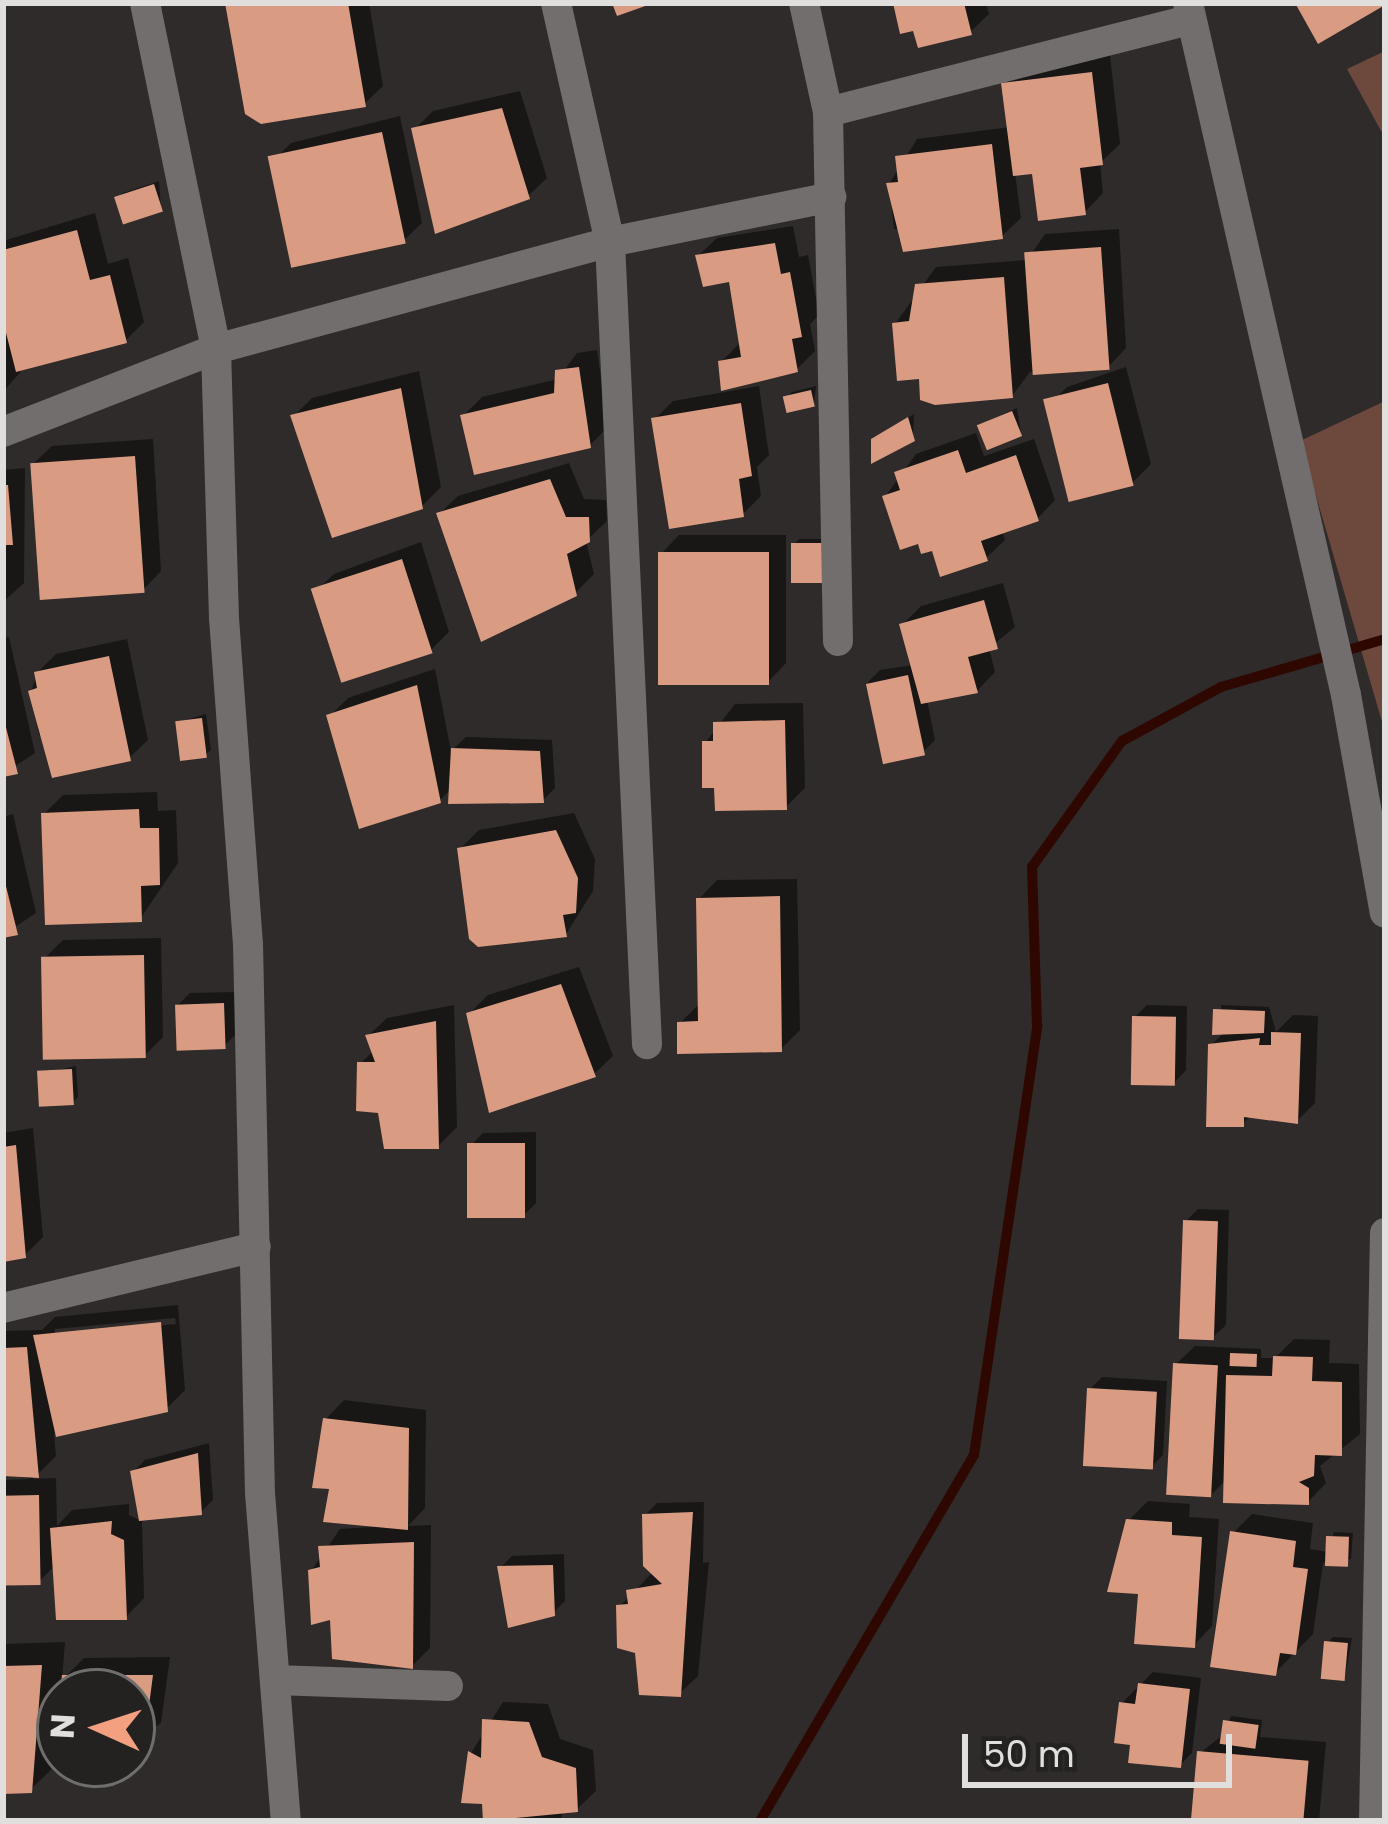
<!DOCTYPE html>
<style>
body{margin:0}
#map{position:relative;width:1388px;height:1824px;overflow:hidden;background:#2e2b2a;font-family:Poppins,sans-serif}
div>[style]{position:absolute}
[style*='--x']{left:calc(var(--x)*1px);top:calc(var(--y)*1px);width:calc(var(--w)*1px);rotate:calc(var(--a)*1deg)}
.green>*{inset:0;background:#6c493c}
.shadow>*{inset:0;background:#0007}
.stream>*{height:10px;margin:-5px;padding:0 5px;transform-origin:5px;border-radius:5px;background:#2e0800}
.building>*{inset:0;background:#da9b83;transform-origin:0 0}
.minor>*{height:30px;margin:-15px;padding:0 15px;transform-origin:15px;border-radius:15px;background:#716e6d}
span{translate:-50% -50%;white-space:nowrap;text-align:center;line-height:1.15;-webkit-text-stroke:12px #242221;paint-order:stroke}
.frame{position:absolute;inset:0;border:6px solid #e1dfde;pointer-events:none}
.north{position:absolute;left:36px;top:1668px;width:120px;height:120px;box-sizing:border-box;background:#242221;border:3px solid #706e6d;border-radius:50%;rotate:273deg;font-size:33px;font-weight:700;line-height:48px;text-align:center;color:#e1dfde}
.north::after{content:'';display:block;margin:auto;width:42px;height:54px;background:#f2a080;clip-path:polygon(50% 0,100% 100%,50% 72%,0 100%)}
.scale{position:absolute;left:962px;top:1734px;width:270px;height:54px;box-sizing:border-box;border:6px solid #e1dfde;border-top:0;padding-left:15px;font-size:36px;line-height:42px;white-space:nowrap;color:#e1dfde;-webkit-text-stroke:9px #242221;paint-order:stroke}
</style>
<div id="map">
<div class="green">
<i style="clip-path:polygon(1385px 51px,1385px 138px,1347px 69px)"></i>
<i style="clip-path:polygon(1385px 401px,1385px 732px,1300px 441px)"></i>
</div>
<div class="shadow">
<i style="clip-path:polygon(228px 3px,369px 3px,383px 86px,364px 104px)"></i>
<i style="clip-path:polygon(896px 3px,986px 3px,989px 14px,970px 32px,915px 27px)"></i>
<i style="clip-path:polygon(1110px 55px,1120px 144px,1100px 163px,1103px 193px,1085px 212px,1034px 171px,1015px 173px,1021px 218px,1002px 236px,894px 229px,889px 184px,917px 139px,1010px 127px,1005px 84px,1023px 66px)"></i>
<i style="clip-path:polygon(520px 91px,547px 178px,528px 196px,415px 129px,433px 111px)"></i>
<i style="clip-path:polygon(400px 116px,422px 223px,403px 241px,272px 162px,291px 143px)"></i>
<i style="clip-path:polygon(159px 181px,161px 210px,118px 198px,123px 193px)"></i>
<i style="clip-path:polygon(95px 213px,108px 264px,128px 258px,144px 322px,126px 340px,25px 367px,3px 392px,3px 241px)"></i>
<i style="clip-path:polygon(793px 226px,799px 257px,808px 255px,819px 315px,810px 324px,815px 351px,796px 370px,721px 362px,740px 343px,731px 279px,698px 256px,717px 238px)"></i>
<i style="clip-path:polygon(1119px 229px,1126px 348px,1108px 367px,1030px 372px,1012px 396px,921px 376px,895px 324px,936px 267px,1027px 260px,1045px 234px)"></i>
<i style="clip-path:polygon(597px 350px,608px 427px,589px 446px,463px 416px,482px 397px,558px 379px,577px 353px)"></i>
<i style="clip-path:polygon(1126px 367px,1151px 464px,1132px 483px,1048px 406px,1067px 387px)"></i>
<i style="clip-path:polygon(419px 371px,441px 487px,422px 506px,294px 416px,312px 398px)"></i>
<i style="clip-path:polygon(759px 386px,769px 455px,757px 467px,761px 496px,743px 514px,655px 419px,673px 401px)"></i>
<i style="clip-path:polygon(816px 386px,814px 404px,787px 397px,792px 392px)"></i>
<i style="clip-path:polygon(1017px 408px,1021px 434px,980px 427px,986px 422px)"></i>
<i style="clip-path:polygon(914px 414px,913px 438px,880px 434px)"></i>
<i style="clip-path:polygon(976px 433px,984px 456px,1034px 439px,1055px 500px,1037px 519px,1002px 531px,1005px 540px,986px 558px,934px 547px,885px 497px,916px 454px)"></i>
<i style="clip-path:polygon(153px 439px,161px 571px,143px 590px,33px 464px,52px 446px)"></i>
<i style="clip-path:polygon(569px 463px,584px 499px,606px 500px,607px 521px,586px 541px,594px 574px,575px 593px,439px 514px,458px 496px)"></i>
<i style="clip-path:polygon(25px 468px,24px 583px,3px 602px,3px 470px)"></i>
<i style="clip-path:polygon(679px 535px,786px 535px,786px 663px,768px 682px,661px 554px)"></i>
<i style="clip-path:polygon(799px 539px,826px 539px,826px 574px,794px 544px)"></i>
<i style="clip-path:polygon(421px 542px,449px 632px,431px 650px,315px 592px,334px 574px)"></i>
<i style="clip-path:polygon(1003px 583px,1015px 627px,989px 648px,995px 672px,977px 691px,927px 700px,935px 740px,923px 752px,868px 682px,880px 670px,913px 665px,902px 625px,921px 606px)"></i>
<i style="clip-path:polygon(9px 637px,35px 753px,3px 774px,3px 638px)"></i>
<i style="clip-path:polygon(127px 639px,148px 740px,129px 758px,39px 735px,31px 692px,37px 673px,56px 654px)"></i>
<i style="clip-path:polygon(435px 669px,451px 751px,466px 737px,552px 740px,555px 788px,543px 800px,452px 788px,439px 801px,330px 716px,348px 698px)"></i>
<i style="clip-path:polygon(803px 703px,805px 788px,786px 807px,717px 785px,705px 743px,735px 704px)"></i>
<i style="clip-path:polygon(206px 714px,211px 750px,205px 755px,179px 722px)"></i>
<i style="clip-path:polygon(157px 792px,158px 811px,176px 810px,178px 863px,140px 919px,44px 814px,63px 795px)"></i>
<i style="clip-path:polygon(574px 813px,595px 859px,593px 891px,566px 934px,460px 849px,479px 830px)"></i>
<i style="clip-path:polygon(13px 814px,36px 913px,3px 935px,3px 817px)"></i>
<i style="clip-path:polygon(797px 879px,800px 1030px,781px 1049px,680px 1023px,698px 1005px,699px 899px,717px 880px)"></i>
<i style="clip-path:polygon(161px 938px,163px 1037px,144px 1056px,44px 959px,63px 940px)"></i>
<i style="clip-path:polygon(579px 967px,613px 1056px,594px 1074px,469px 1014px,488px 995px)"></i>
<i style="clip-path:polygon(235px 992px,236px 1034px,224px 1046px,178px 1005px,190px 993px)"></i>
<i style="clip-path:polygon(454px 1005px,457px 1127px,438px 1146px,381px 1110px,360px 1064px,374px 1050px,368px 1036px,387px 1018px)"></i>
<i style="clip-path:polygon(1147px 1005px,1187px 1006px,1186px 1070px,1174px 1083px,1135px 1017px)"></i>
<i style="clip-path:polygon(1221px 1005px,1269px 1007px,1276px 1032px,1293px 1015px,1318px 1016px,1315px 1103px,1297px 1121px,1252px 1115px,1242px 1124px,1211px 1045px,1225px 1032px)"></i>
<i style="clip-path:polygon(76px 1066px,78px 1097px,73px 1102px,40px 1074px)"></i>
<i style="clip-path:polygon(33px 1128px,43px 1237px,25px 1255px,3px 1259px,3px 1133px)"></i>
<i style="clip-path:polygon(536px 1132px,536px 1203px,524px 1215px,470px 1146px,483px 1133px)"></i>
<i style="clip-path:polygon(1198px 1209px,1229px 1210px,1226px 1325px,1213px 1337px,1186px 1221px)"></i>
<i style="clip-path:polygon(evenodd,178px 1305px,185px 1390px,166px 1409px,54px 1434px,56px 1456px,33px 1479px,56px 1478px,57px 1526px,72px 1510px,129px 1504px,129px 1515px,142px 1521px,144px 1598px,126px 1617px,56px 1565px,38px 1582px,3px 1586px,3px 1480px,30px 1479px,3px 1473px,3px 1331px,42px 1330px,55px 1317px,178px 1305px,175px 1318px,176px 1324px,55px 1336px,55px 1329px,175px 1318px)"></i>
<i style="clip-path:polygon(1294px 1339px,1330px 1340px,1329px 1363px,1359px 1364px,1360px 1434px,1320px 1466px,1326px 1483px,1308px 1502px,1227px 1479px,1212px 1494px,1176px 1364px,1195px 1346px,1261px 1349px,1261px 1358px,1275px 1358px)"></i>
<i style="clip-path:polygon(1102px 1377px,1167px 1381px,1163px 1455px,1151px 1467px,1090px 1389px)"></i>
<i style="clip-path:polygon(344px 1400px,426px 1410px,425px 1508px,408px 1526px,431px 1525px,430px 1648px,412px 1666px,333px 1616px,311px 1571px,340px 1529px,374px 1527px,333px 1486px,326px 1419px)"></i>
<i style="clip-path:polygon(209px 1443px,213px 1500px,201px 1512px,133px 1472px,145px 1460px)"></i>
<i style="clip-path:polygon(1148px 1501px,1190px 1504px,1189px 1517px,1219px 1519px,1212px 1626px,1194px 1645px,1141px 1591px,1129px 1520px)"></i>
<i style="clip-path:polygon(704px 1502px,703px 1563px,709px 1562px,698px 1676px,679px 1694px,638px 1651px,619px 1607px,653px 1572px,645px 1515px,657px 1503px)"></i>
<i style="clip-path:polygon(1252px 1514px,1313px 1523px,1310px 1549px,1328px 1552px,1334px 1532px,1353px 1533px,1351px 1559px,1323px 1563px,1313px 1634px,1275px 1673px,1233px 1533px)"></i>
<i style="clip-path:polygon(564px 1554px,565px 1601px,553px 1613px,500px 1568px,512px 1556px)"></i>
<i style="clip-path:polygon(1333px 1637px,1352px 1638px,1345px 1678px,1327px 1643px)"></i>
<i style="clip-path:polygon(65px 1642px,62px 1680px,84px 1658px,170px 1657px,161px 1723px,132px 1742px,132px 1692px,60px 1692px,55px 1766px,30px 1790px,3px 1792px,3px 1644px)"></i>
<i style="clip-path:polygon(1153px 1672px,1201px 1678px,1192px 1753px,1180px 1765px,1134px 1743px,1122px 1703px)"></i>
<i style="clip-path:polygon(503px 1702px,548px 1704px,560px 1739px,593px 1750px,596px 1791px,577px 1809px,563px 1808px,561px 1821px,486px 1821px,471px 1753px)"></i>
<i style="clip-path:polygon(1231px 1716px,1262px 1720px,1260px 1737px,1326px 1742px,1319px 1821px,1195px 1821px,1200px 1753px,1224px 1734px)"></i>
</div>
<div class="stream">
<i style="--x:760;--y:1821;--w:424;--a:-59.7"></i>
<i style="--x:974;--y:1455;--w:434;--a:-81.6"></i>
<i style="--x:1037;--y:1026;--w:159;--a:-91.8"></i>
<i style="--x:1032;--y:867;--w:155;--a:-54.5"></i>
<i style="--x:1122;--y:741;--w:113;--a:-28.6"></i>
<i style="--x:1221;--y:687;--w:171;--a:-16.3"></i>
</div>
<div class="building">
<i style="clip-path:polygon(225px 3px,348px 3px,366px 107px,261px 124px,245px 114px)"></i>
<i style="clip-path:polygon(612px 3px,651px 3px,651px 4px,617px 16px)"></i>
<i style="clip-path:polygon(893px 3px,964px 3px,972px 35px,918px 48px,913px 31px,900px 34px)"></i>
<i style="clip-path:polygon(1295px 3px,1385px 3px,1385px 5px,1318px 44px)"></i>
<i style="clip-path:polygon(1092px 72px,1103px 165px,1080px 168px,1086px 215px,1038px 221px,1032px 174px,1013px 176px,1001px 83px)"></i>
<i style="clip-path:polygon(502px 108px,530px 199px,435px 234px,411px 128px)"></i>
<i style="left:382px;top:132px;width:114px;height:117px;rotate:78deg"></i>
<i style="clip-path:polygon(992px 144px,1003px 239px,903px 252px,886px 183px,898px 182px,895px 156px)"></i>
<i style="left:154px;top:184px;width:29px;height:42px;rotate:72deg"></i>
<i style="clip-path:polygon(77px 230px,90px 280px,110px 275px,127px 343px,16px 372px,3px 321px,3px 250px)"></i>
<i style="clip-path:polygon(775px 243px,781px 274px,790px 272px,802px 337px,792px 339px,798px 372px,721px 391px,718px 361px,741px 357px,729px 282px,703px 287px,695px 255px)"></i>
<i style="left:1101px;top:247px;width:123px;height:77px;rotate:86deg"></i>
<i style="clip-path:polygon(1004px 277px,1013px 398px,935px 405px,920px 400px,919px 379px,897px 381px,892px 323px,909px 321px,915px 284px)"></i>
<i style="clip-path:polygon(579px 367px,591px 448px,474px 475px,460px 415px,554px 393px,555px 370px)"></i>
<i style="left:1108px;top:383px;width:106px;height:67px;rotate:76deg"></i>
<i style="clip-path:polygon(401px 388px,423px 509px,332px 538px,290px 415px)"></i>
<i style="left:811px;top:390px;width:17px;height:29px;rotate:77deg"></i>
<i style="clip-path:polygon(741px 403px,752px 476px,739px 479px,744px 517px,669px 529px,651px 418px)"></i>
<i style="left:1012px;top:411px;width:27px;height:38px;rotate:68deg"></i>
<i style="clip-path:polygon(908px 417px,915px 441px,871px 464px,871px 439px)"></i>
<i style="clip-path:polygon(958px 450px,966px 473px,1016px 455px,1039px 521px,981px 541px,988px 561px,940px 577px,932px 551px,921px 554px,918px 544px,900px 550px,882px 496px,900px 490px,894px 472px)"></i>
<i style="left:135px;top:456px;width:137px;height:105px;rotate:86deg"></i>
<i style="clip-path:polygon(550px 479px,566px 517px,589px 517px,590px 542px,567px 554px,577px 596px,481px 642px,436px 513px)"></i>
<i style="clip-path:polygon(3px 485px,8px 485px,13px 545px,3px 545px)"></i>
<i style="left:791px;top:543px;width:31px;height:40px"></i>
<i style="left:658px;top:552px;width:111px;height:133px"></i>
<i style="left:402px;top:559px;width:99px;height:96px;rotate:72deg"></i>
<i style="clip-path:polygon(984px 600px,998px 649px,968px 657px,978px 693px,921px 704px,899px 624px)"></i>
<i style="clip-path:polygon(109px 656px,131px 761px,52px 778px,28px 691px,37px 688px,34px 672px)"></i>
<i style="left:908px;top:675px;width:82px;height:43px;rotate:78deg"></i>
<i style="clip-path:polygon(417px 685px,441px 803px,359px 829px,326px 715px)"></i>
<i style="clip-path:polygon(3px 716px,18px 774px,3px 777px)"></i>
<i style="left:202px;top:718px;width:40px;height:27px;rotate:83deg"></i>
<i style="clip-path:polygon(785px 720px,787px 810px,715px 811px,714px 788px,702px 788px,702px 741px,713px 741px,713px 722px)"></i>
<i style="clip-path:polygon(451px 748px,540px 751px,544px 803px,448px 804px)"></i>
<i style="clip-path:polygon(139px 809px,140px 828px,159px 828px,160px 885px,141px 886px,142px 922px,45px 925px,41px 813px)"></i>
<i style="clip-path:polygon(556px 830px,578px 878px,576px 913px,563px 915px,567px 937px,478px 947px,469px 939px,457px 848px)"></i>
<i style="clip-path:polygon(3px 874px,18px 935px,3px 938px)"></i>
<i style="clip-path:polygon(780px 896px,782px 1052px,677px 1054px,677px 1022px,698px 1021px,696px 898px)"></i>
<i style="left:144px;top:955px;width:103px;height:103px;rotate:89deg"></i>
<i style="clip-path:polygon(561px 984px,596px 1077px,489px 1113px,466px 1013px)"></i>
<i style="left:224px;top:1003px;width:46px;height:49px;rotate:88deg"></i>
<i style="clip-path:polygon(1213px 1009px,1265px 1011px,1264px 1033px,1212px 1035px)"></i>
<i style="left:1132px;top:1016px;width:44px;height:69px;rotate:1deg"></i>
<i style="clip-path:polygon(436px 1021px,439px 1149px,384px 1149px,378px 1113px,356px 1111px,357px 1062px,375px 1062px,365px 1035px)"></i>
<i style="clip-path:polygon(1271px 1032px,1301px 1033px,1298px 1124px,1244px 1117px,1244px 1127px,1206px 1127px,1208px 1044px,1260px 1038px,1259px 1045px,1271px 1045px)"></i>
<i style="left:72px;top:1069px;width:36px;height:35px;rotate:87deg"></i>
<i style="left:525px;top:1143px;width:75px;height:58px;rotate:90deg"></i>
<i style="clip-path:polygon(16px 1145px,26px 1258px,3px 1262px,3px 1147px)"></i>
<i style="left:1183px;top:1220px;width:35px;height:119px;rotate:2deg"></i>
<i style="clip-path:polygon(161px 1322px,168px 1412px,56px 1437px,33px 1335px)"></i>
<i style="clip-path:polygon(27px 1347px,39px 1478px,3px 1476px,3px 1348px)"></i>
<i style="left:1230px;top:1353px;width:27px;height:13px;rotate:2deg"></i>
<i style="clip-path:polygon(1273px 1356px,1313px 1357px,1312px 1381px,1342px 1382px,1342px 1456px,1315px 1455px,1314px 1476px,1299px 1482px,1309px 1488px,1309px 1505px,1223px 1503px,1226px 1375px,1272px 1376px)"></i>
<i style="left:1173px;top:1363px;width:45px;height:132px;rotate:3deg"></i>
<i style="left:1087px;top:1388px;width:70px;height:78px;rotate:3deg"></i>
<i style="clip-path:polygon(323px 1418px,409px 1428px,408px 1530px,323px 1522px,329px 1489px,312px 1488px)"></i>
<i style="clip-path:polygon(198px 1453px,202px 1515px,139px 1521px,130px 1471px)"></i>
<i style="left:39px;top:1495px;width:90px;height:36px;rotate:89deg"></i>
<i style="clip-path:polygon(693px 1512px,681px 1697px,639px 1695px,635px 1653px,617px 1648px,616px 1605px,628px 1604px,626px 1590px,662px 1584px,643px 1566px,642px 1514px)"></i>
<i style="clip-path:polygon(1126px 1519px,1172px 1522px,1172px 1535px,1202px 1537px,1195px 1648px,1134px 1644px,1138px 1594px,1107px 1592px)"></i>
<i style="clip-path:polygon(112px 1521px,111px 1534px,124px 1540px,127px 1620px,56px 1620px,50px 1528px)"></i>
<i style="clip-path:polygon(1230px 1531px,1296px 1541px,1293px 1567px,1308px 1569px,1296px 1655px,1280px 1653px,1276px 1676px,1210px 1667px)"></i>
<i style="left:1326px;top:1536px;width:23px;height:30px;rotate:2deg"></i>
<i style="clip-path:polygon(414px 1542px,413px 1669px,332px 1659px,330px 1620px,311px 1625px,308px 1570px,320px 1567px,318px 1546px)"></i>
<i style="clip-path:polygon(553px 1565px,555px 1616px,508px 1628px,497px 1566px)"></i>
<i style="left:1324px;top:1641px;width:24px;height:38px;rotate:5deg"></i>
<i style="clip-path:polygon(42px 1665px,32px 1793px,3px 1794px,3px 1666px)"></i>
<i style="clip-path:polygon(62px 1675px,153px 1675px,144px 1744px,132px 1745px,132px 1692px,60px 1692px)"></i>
<i style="clip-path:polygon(1138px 1683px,1190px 1689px,1181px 1768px,1128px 1763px,1130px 1745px,1114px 1743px,1119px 1702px,1135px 1704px)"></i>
<i style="clip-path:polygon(482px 1719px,529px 1722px,542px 1757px,576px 1768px,578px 1812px,483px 1821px,482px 1804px,461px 1803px,468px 1751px,481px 1758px)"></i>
<i style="left:1223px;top:1720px;width:36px;height:24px;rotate:8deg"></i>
<i style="left:1197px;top:1751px;width:112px;height:70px;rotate:5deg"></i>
</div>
<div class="minor">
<i style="--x:145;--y:3;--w:353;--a:78.4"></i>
<i style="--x:216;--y:349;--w:269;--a:88.3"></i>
<i style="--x:224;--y:618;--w:327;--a:85.8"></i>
<i style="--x:248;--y:944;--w:549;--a:88.75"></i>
<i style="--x:260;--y:1493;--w:329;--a:85.5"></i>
<i style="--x:556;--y:3;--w:245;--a:77.3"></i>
<i style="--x:610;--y:242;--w:803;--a:87.36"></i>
<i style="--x:804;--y:3;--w:112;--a:77.6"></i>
<i style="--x:828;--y:112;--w:529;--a:88.92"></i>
<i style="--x:1188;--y:3;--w:710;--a:77.14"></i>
<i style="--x:1346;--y:695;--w:221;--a:79.9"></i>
<i style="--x:828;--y:112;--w:374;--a:-14.3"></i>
<i style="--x:3;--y:432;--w:229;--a:-21.3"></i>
<i style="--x:216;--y:349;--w:408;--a:-15.2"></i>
<i style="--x:610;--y:242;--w:226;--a:-11.5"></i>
<i style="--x:3;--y:1308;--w:260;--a:-13.6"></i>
<i style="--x:275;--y:1680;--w:173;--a:2"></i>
<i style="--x:1374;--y:1821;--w:588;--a:-88.93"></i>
</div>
<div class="frame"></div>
<div class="north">N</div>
<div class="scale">50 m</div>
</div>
